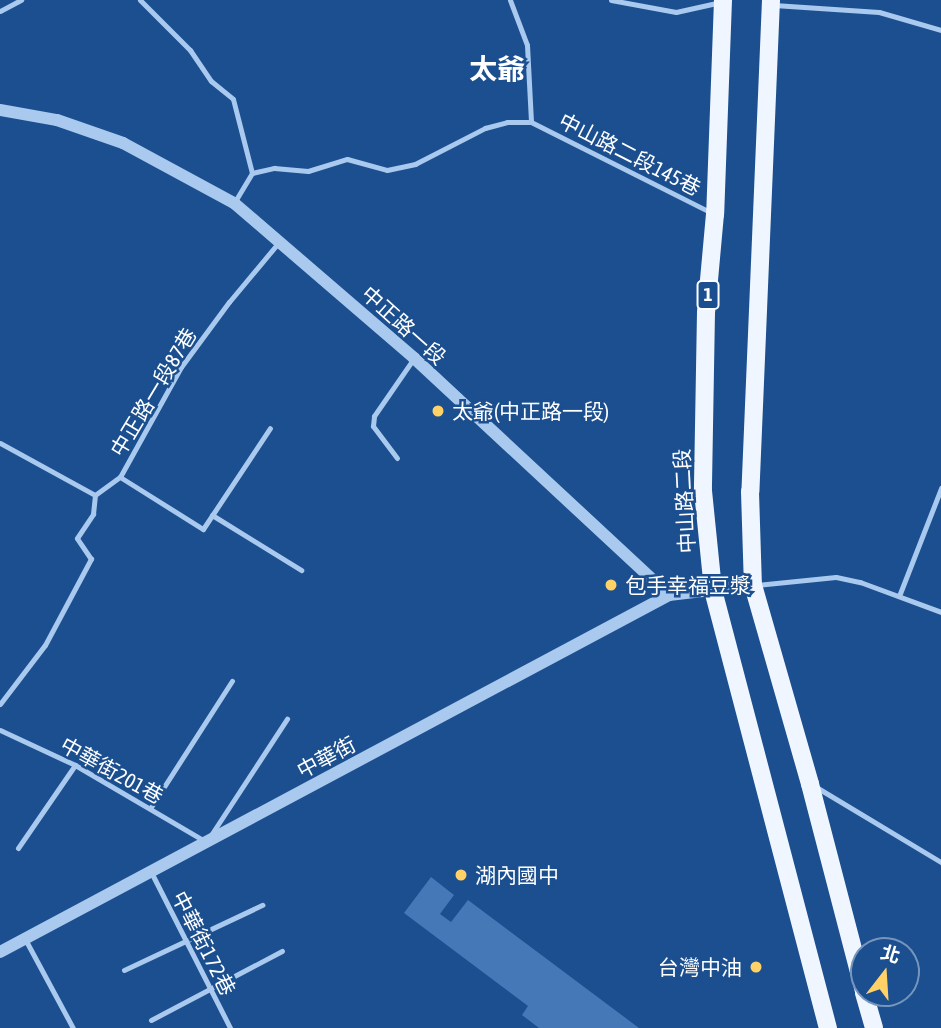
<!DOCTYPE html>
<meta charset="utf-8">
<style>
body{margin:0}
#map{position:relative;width:941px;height:1028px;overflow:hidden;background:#1b4f8f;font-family:"Asap Condensed","Noto Sans TC",sans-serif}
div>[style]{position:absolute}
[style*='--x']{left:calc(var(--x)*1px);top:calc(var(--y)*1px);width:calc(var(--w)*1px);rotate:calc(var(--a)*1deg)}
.building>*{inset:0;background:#4478b7}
.service>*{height:5px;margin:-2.5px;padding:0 2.5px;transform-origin:2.5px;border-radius:2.5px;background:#a9c9ee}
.tertiary>*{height:12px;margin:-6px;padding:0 6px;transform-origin:6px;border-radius:6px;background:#a9c9ee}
.primary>*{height:18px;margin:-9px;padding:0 9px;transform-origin:9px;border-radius:9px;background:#f0f6ff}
.dots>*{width:19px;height:19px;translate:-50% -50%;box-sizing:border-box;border:4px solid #1b4f8f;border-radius:50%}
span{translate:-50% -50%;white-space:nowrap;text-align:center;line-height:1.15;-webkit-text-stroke:5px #1b4f8f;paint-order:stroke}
.shield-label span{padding:2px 5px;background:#1b4f8f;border:2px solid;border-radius:5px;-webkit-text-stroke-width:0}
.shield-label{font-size:19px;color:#fff;font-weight:700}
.street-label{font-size:21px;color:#fff}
.poi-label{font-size:21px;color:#fff}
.left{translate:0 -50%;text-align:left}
.right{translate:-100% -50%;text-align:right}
.district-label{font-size:28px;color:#fff;font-weight:700}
.north{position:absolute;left:850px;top:937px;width:70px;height:70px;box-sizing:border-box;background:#1b4f8f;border:2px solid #7695bc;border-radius:50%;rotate:17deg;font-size:19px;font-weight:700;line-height:28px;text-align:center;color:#fff}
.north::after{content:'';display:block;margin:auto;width:24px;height:32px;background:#ffd166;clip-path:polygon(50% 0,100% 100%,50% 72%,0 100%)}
</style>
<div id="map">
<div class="building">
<i style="clip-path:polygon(431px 877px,454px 895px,440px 914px,451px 922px,468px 900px,639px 1028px,539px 1028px,522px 1015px,528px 1006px,404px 913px)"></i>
</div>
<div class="service">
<i style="--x:140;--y:0;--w:71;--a:45"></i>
<i style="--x:190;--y:50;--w:37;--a:56"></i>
<i style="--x:211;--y:81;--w:28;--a:39"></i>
<i style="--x:233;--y:99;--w:76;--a:75.6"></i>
<i style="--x:252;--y:173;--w:23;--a:-13"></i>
<i style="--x:274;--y:168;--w:34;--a:5"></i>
<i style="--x:308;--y:171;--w:41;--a:-17.1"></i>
<i style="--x:347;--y:159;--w:41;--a:15.4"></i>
<i style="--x:387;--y:170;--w:29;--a:-12"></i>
<i style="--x:415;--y:164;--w:79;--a:-27.2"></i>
<i style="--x:485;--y:128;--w:23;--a:-15"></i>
<i style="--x:507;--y:122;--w:24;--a:0"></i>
<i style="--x:531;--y:122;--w:200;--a:26.7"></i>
<i style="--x:510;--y:0;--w:48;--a:69.3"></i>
<i style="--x:527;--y:45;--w:77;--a:87"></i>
<i style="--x:611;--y:0;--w:66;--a:10.5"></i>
<i style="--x:676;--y:12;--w:46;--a:-12.5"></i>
<i style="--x:774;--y:5;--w:105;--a:3.8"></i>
<i style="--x:879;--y:12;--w:65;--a:16.2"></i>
<i style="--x:0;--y:11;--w:24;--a:-28"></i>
<i style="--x:234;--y:203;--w:35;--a:-59"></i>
<i style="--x:0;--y:443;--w:108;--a:28.7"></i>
<i style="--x:397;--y:458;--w:40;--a:-127"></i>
<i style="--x:373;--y:426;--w:10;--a:-84"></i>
<i style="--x:374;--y:416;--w:70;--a:-55.4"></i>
<i style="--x:120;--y:477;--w:98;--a:32.1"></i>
<i style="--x:203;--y:529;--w:121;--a:-56.4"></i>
<i style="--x:212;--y:515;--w:105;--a:31.7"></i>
<i style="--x:756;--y:585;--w:80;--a:-5.7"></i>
<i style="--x:836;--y:577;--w:25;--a:12"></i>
<i style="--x:860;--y:582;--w:86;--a:20.3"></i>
<i style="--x:899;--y:596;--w:116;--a:-68.7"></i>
<i style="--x:0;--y:704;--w:74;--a:-52.7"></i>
<i style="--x:45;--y:645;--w:98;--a:-61.9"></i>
<i style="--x:91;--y:559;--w:25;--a:-124"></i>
<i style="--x:77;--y:538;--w:29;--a:-56"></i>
<i style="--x:93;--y:514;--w:19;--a:-84"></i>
<i style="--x:95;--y:495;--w:31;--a:-36"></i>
<i style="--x:120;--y:477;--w:126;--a:-61"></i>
<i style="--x:181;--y:367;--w:81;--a:-53.6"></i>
<i style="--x:229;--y:302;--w:78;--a:-50.2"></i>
<i style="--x:0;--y:730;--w:83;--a:25"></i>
<i style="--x:75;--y:765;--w:152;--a:30.4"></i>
<i style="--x:816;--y:787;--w:146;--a:31"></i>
<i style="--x:151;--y:807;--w:150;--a:-57.3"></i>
<i style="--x:211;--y:835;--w:139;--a:-56.8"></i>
<i style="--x:18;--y:848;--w:101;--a:-55.5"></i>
<i style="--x:151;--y:872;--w:175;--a:63.1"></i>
<i style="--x:25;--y:939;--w:101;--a:61.7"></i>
<i style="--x:124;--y:970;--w:153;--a:-25.2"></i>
<i style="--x:151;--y:1020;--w:148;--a:-27.8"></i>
</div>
<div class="tertiary">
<i style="--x:0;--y:110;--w:58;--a:10"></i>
<i style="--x:57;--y:120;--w:70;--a:19.2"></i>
<i style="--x:123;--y:143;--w:126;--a:28.4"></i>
<i style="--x:234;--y:203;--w:238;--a:40.7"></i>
<i style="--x:414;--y:358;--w:348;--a:42.9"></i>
<i style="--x:669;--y:595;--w:85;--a:-6.8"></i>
<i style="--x:0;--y:952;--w:758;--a:-28.09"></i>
</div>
<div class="primary">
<i style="--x:723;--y:0;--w:214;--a:92.1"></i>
<i style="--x:715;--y:214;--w:98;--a:95.2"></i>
<i style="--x:706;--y:312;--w:179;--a:91"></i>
<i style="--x:703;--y:491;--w:100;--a:84.2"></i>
<i style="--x:713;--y:590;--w:453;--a:75.3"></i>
<i style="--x:771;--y:0;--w:492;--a:92.4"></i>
<i style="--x:750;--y:492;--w:93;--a:88.2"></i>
<i style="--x:753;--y:585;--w:207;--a:74"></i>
<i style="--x:810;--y:784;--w:214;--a:75.4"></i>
<i style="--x:864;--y:993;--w:36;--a:74"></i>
</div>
<div class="dots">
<i style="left:438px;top:411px;background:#ffd166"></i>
<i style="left:611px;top:585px;background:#ffd166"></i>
<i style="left:461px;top:875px;background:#ffd166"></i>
<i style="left:756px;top:967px;background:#ffd166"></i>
</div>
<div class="shield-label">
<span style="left:708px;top:295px">1</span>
</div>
<div class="street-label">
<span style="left:630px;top:154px;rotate:27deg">中山路二段145巷</span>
<span style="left:404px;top:325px;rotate:42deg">中正路一段</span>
<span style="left:153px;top:392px;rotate:-59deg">中正路一段87巷</span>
<span style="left:684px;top:501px;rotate:-93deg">中山路二段</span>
<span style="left:326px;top:757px;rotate:-28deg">中華街</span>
<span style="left:112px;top:770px;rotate:29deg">中華街201巷</span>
<span style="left:204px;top:943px;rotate:63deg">中華街172巷</span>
</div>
<div class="poi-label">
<span class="left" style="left:452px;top:411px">太爺(中正路一段)</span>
<span class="left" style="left:625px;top:585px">包手幸福豆漿</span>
<span class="left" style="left:475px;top:875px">湖內國中</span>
<span class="right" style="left:742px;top:967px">台灣中油</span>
</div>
<div class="district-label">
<span style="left:497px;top:69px">太爺</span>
</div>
<div class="north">北</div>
</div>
